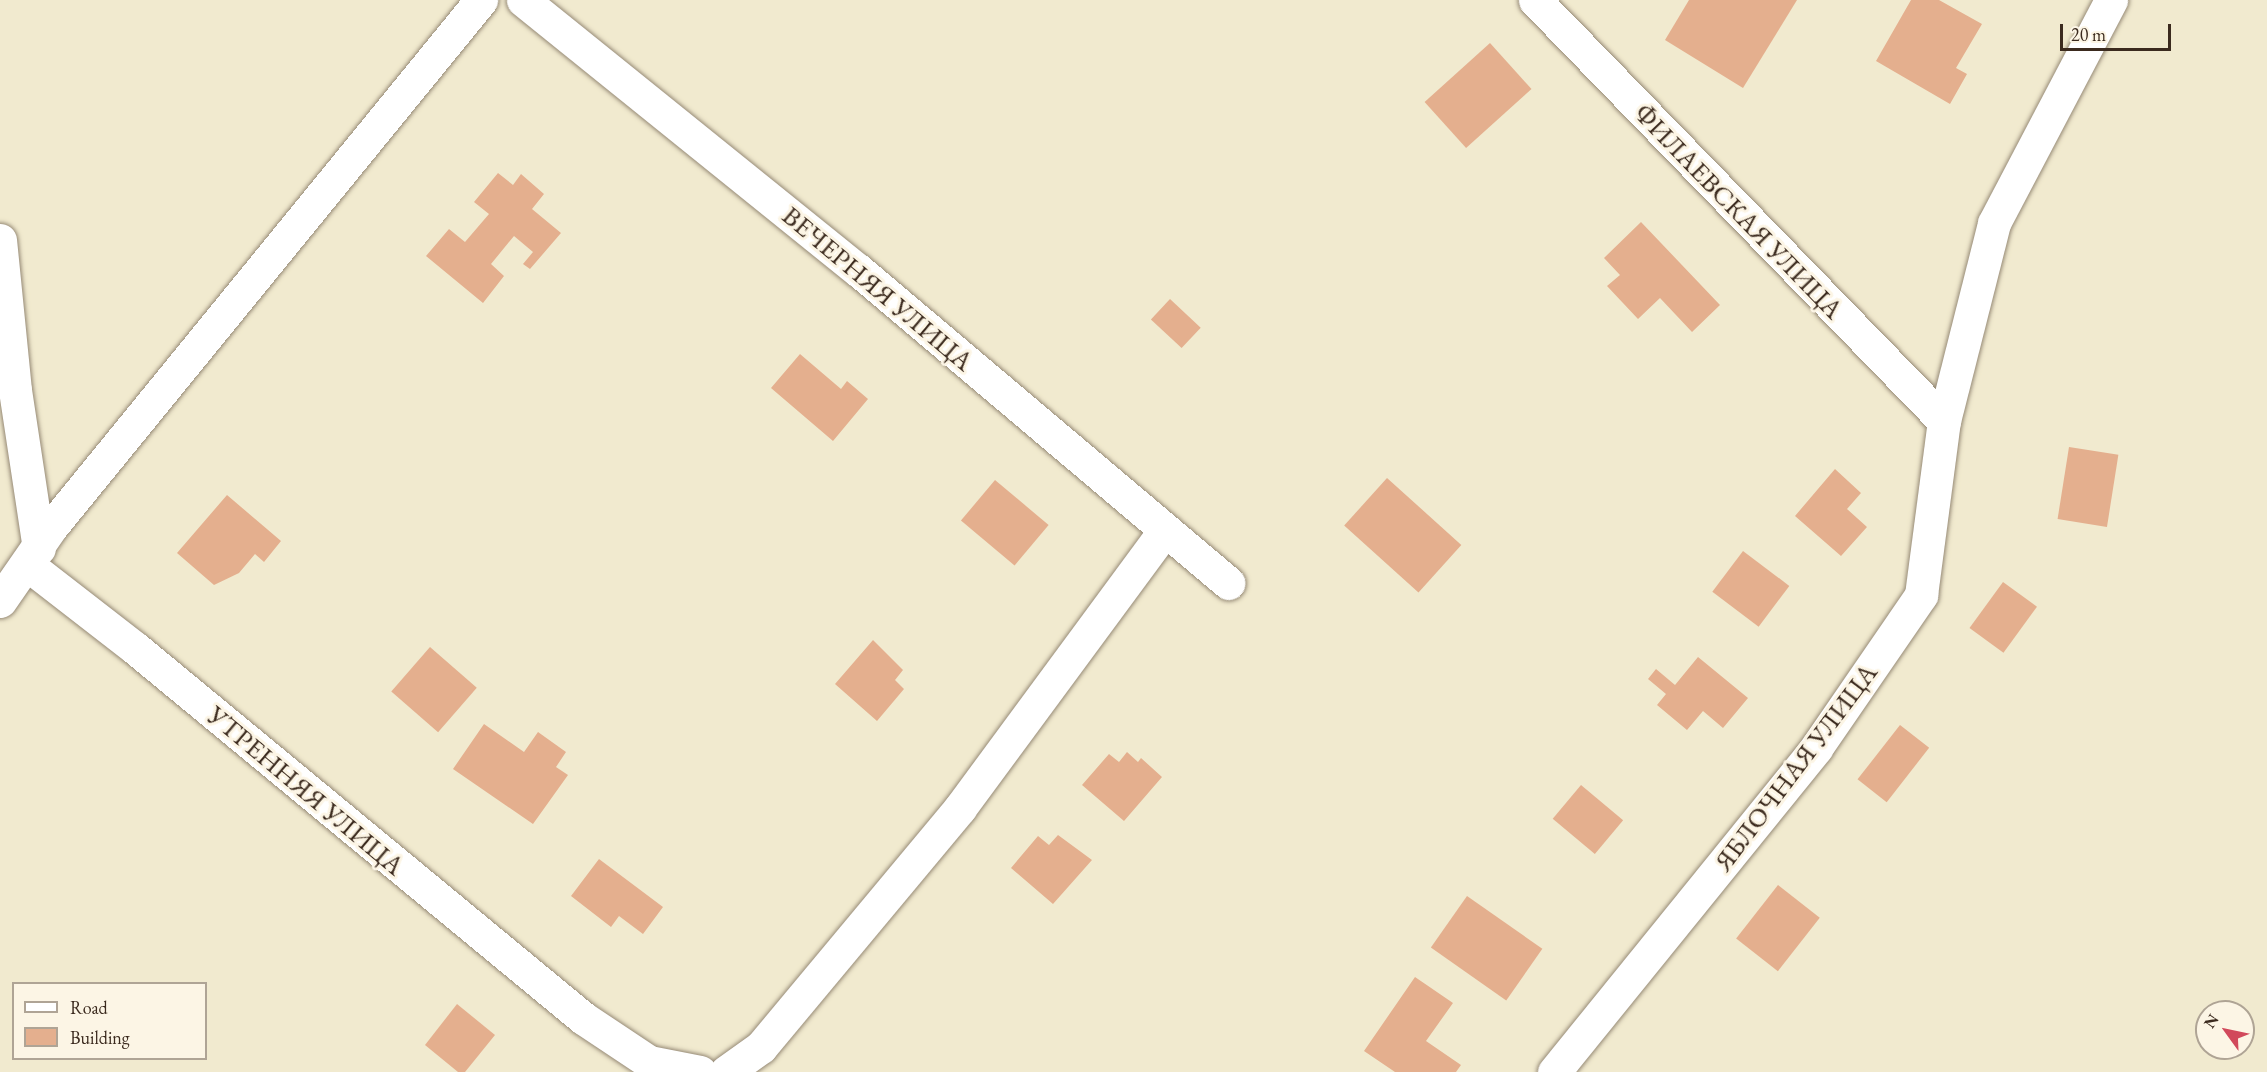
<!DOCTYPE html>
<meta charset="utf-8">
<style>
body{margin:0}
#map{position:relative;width:2267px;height:1072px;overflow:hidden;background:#f1eacf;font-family:"EB Garamond",serif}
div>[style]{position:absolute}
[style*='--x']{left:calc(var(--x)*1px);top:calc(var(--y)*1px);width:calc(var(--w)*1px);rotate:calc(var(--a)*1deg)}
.building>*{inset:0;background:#e4af8e;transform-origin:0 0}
.roads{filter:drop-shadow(0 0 2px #968a76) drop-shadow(0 0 2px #968a76)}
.minor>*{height:33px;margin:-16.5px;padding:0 16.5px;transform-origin:16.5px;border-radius:16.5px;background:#fff}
span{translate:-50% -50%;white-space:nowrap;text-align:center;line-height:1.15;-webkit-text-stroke:6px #fcf5e5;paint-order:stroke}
.street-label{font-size:27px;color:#3b2a1e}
.legend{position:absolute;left:12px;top:982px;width:195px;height:78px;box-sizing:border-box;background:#fcf5e5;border:2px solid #afa495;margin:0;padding:8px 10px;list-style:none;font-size:18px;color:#3b2a1e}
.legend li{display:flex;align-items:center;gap:12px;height:30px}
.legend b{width:30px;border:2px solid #afa495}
.north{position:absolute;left:2195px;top:1000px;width:60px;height:60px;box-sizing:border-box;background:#fcf5e5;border:2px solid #afa495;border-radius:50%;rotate:303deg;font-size:16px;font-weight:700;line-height:24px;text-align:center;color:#3b2a1e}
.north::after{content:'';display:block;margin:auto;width:21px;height:27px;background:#d1495b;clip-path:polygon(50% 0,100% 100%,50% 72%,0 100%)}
.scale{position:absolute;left:2060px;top:24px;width:111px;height:27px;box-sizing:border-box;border:3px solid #3b2a1e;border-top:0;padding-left:8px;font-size:18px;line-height:21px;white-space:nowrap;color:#3b2a1e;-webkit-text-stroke:4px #fcf5e5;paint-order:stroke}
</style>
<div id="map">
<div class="building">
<i style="clip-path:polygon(1689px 0,1797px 0,1743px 88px,1665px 40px)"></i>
<i style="clip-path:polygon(1911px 0,1939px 0,1982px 24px,1956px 68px,1967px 74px,1950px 104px,1876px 61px)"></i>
<i style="left:1490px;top:43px;width:62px;height:88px;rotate:48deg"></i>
<i style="clip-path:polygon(498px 173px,513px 185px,521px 174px,544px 194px,532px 209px,561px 233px,530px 269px,523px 264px,533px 252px,514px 236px,491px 264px,504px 276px,483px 303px,426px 256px,449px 229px,465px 242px,489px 214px,474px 202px)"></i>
<i style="clip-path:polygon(1641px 222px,1720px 305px,1692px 332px,1660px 298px,1638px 319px,1607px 286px,1620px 275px,1604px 258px)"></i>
<i style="left:1170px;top:299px;width:42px;height:28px;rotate:43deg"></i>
<i style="clip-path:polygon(800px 354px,841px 389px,847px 381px,868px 399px,833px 441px,771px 388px)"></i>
<i style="left:2069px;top:447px;width:50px;height:73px;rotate:9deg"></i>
<i style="clip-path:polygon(1835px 469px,1861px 493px,1847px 509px,1867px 527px,1841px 556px,1795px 516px)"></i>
<i style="left:1387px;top:478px;width:100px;height:64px;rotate:42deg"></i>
<i style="left:995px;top:480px;width:70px;height:53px;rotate:40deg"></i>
<i style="clip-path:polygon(227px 495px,281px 541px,264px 562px,255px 554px,239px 573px,214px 585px,177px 553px)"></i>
<i style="left:1743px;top:551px;width:58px;height:51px;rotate:37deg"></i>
<i style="left:2003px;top:582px;width:42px;height:57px;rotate:36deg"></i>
<i style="clip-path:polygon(873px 640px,903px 670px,895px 680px,904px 689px,877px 721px,835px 684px)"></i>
<i style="left:430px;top:647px;width:62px;height:59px;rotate:41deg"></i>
<i style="clip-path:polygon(1698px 657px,1748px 698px,1723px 728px,1703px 711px,1687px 730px,1657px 705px,1666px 694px,1648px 679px,1656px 669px,1675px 685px)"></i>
<i style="clip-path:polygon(484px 724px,524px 752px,538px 732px,566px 752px,556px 767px,568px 775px,533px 824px,453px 769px)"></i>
<i style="left:1900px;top:725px;width:37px;height:69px;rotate:38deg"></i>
<i style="clip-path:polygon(1127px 752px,1138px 762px,1141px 758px,1162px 777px,1124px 821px,1082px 785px,1109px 754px,1119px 762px)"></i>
<i style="left:1581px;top:785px;width:55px;height:44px;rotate:40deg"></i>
<i style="clip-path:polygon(1058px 835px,1092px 860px,1053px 904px,1011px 868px,1038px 836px,1049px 845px)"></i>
<i style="clip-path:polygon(599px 859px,663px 907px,643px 934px,619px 916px,611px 927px,571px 896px)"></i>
<i style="left:1778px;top:885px;width:53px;height:68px;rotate:38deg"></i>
<i style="left:1467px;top:896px;width:92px;height:63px;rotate:35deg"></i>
<i style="clip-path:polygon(1415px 977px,1453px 1003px,1426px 1041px,1461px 1065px,1456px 1072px,1395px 1072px,1364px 1051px)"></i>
<i style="clip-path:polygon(457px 1004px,495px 1035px,465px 1072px,458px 1072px,425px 1045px)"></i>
</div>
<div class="roads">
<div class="minor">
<i style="--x:523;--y:0;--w:430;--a:38.9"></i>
<i style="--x:858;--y:270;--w:485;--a:40.2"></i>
<i style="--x:1535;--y:0;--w:587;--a:45.83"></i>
<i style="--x:0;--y:240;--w:151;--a:84.3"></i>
<i style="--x:15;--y:390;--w:160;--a:81.4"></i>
<i style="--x:28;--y:565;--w:135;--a:37.8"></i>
<i style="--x:135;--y:648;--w:581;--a:39.55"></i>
<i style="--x:583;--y:1018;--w:79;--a:33.7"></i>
<i style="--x:649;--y:1062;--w:52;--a:11.1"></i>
<i style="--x:0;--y:601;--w:91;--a:-55.3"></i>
<i style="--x:52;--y:526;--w:679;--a:-50.8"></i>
<i style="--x:726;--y:1072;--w:43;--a:-35.5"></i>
<i style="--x:761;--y:1047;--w:311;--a:-50.2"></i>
<i style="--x:960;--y:808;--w:345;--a:-53.6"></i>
<i style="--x:1554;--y:1072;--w:417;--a:-51"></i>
<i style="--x:1816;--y:748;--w:186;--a:-55.5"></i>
<i style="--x:1921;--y:595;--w:176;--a:-82.5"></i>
<i style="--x:1944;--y:421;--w:204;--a:-75.8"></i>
<i style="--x:1994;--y:223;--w:252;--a:-62.3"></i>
</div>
</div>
<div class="street-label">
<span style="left:1739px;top:211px;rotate:46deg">ФИЛАЕВСКАЯ УЛИЦА</span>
<span style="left:878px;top:288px;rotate:40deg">ВЕЧЕРНЯЯ УЛИЦА</span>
<span style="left:1795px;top:767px;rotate:-53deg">ЯБЛОЧНАЯ УЛИЦА</span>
<span style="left:306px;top:790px;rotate:40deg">УТРЕННЯЯ УЛИЦА</span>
</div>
<ul class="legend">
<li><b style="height:8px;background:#fff"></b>Road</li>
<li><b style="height:16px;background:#e4af8e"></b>Building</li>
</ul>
<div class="north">N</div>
<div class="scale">20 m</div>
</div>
